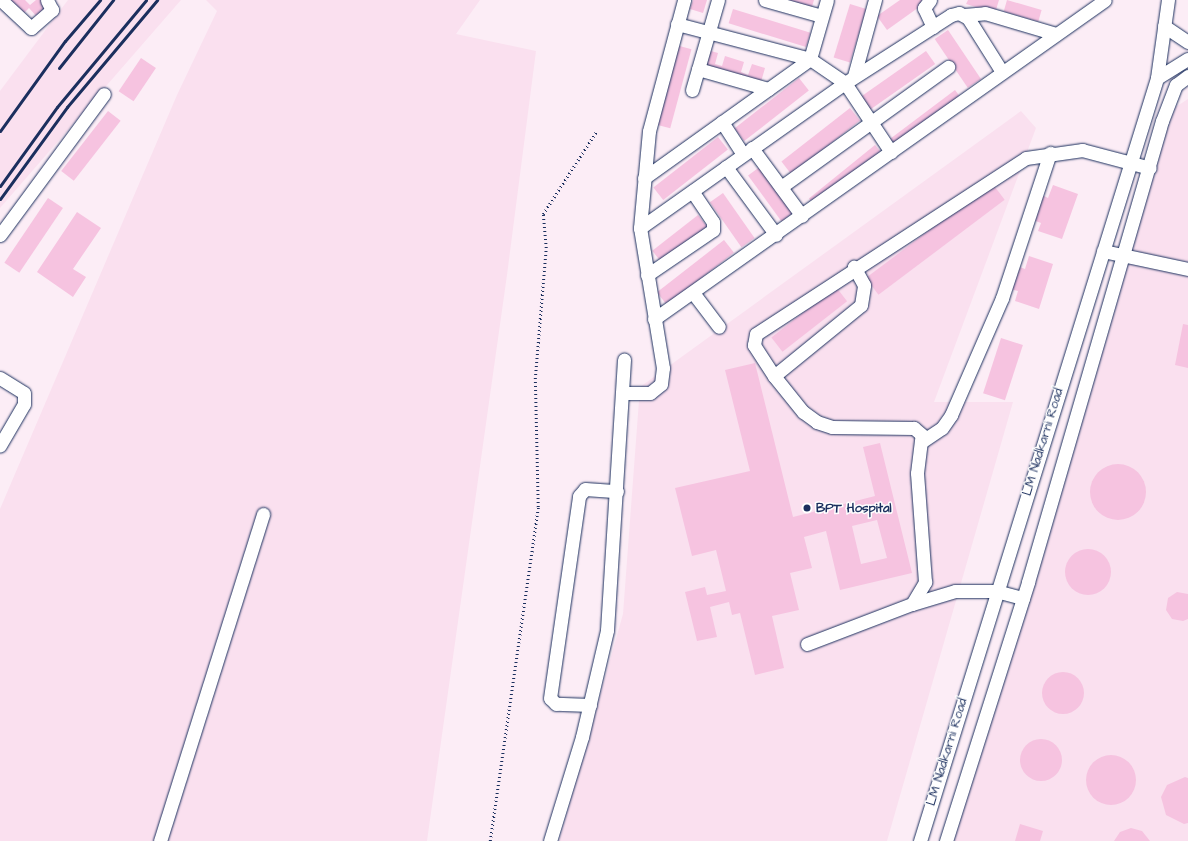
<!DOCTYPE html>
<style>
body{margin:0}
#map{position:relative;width:1188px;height:841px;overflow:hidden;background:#fcedf6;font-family:"Architects Daughter",sans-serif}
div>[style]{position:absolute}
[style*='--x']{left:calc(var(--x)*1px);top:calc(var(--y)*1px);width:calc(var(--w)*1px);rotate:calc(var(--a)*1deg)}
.built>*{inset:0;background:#fae0ef}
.building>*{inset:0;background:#f6c3e0;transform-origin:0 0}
.round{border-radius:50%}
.path>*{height:2.5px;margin-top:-1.25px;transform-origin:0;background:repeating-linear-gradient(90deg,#1b2f5e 0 1px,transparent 0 4px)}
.roads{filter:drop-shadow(0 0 1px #1b2f5e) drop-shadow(0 0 1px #1b2f5e)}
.minor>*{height:13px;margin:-6.5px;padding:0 6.5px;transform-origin:6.5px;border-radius:6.5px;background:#fff}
.rail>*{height:3px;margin:-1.5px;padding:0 1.5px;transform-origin:1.5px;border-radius:1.5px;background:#1b2f5e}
.dots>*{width:11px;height:11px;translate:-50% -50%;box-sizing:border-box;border:2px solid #fff;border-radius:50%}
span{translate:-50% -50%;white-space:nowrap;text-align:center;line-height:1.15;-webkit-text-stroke:3px #fff;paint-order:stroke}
.street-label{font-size:13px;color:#1b2f5e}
.poi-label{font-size:13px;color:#1b2f5e;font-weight:700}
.left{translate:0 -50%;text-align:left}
</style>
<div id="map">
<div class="built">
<i style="clip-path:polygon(68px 0,181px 0,0 208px,0 91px)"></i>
<i style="clip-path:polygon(206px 0,480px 0,456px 34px,536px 51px,507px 275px,427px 841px,0 841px,0 509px,177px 95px,217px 11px)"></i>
<i style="clip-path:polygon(1188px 99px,1188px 841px,948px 841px,1171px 110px)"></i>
<i style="clip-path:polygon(1021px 111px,1036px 128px,934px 402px,1013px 402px,887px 841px,559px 841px,623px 614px,640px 387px)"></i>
</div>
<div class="building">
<i style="clip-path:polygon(7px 0,25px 0,30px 5px,36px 0,43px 0,50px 7px,38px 18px,29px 8px,22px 15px)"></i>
<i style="clip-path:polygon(693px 0,707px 0,703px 13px,690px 9px)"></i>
<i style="clip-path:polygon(781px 0,814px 0,811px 10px)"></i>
<i style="clip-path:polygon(900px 0,929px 0,887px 30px,877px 16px)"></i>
<i style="clip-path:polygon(968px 0,999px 0,995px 13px,966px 4px)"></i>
<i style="left:1007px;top:0;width:36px;height:12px;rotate:16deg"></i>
<i style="left:850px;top:4px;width:17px;height:56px;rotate:17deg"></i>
<i style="left:733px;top:9px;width:81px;height:15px;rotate:17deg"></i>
<i style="left:948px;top:30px;width:59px;height:16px;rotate:56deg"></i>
<i style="left:676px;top:45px;width:16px;height:82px;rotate:15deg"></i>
<i style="clip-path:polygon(711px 51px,718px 53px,715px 64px,722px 66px,725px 56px,744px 62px,741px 72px,748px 75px,752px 64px,765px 68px,761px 82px,706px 66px)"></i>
<i style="left:926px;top:51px;width:16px;height:80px;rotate:55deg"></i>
<i style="left:141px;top:58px;width:18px;height:40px;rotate:34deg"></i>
<i style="left:799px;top:78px;width:16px;height:82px;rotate:52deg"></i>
<i style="left:955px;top:90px;width:10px;height:81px;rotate:53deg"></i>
<i style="left:850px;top:108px;width:16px;height:87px;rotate:52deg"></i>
<i style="left:108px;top:111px;width:16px;height:76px;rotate:38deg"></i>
<i style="left:718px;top:137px;width:16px;height:82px;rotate:52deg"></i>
<i style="left:875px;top:145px;width:13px;height:85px;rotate:51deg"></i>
<i style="left:761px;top:166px;width:57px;height:16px;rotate:54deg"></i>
<i style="left:992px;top:183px;width:21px;height:158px;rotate:53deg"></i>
<i style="clip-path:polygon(1053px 185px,1078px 194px,1062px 239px,1038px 231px,1041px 223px,1033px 220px,1042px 195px,1048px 198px)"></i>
<i style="left:723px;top:193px;width:55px;height:16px;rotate:55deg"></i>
<i style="left:48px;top:198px;width:18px;height:78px;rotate:34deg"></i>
<i style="clip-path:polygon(77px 212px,101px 228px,73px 269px,86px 277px,73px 297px,37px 272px)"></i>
<i style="left:698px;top:215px;width:16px;height:58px;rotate:52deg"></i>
<i style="left:724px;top:240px;width:16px;height:85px;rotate:52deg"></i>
<i style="clip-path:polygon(1029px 256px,1053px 264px,1039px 309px,1015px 301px,1018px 291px,1010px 289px,1017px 266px,1025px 269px)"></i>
<i style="left:836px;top:287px;width:18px;height:82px;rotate:52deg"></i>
<i style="clip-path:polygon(1183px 324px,1188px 325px,1188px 368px,1175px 365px)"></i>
<i style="left:1001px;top:338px;width:23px;height:58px;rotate:18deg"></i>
<i style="clip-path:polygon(evenodd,755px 363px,793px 517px,875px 496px,863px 447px,880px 443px,912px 573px,840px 590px,826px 531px,804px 537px,812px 568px,790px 573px,799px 610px,772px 616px,784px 668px,755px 675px,740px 613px,732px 615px,729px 602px,710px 607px,717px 637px,697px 641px,685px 592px,705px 587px,707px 595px,726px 591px,716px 550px,692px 556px,675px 488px,750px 471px,725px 370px,755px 363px,877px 520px,887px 558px,861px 564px,852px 526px,877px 520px)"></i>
<i class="round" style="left:1090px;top:464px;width:56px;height:56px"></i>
<i class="round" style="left:1065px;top:549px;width:46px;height:46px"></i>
<i style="clip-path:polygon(1177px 592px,1188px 594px,1188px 619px,1183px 621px,1172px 619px,1166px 610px,1168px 598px)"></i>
<i class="round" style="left:1042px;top:672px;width:42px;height:42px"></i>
<i class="round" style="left:1020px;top:739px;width:42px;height:42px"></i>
<i class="round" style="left:1086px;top:755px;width:50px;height:50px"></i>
<i style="clip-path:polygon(1185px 777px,1188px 778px,1188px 823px,1184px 824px,1166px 815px,1161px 797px,1167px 785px)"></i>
<i style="clip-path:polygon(1020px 824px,1043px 831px,1040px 841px,1015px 841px)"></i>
<i style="clip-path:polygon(1131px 828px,1142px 831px,1150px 841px,1114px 841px,1120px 832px)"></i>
</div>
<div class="path">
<i style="--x:490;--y:841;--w:337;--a:-81.8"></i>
<i style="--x:538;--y:507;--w:128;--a:-91.3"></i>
<i style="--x:535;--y:379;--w:131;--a:-85.2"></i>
<i style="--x:546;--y:248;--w:34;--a:-95"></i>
<i style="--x:543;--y:214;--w:98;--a:-57.1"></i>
</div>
<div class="roads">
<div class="minor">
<i style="--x:1;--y:0;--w:41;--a:43"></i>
<i style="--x:31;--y:28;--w:28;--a:-41"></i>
<i style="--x:52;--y:10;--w:11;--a:-117"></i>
<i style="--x:765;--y:0;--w:59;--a:15.7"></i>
<i style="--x:930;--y:0;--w:10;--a:127"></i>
<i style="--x:924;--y:8;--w:21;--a:65"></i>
<i style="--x:964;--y:15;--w:21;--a:-5"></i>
<i style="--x:985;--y:13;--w:74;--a:16.5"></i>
<i style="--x:677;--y:24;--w:138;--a:14.7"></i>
<i style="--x:810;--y:59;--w:42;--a:34.4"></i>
<i style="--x:845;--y:83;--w:83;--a:56.3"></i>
<i style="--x:1164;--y:26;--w:29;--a:34"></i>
<i style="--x:698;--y:69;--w:73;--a:15.9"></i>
<i style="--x:854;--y:76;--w:79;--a:-74.6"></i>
<i style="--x:1157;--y:78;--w:36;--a:-32"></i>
<i style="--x:692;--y:90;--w:94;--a:-73.9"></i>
<i style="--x:722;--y:122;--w:38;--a:57"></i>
<i style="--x:752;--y:148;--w:84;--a:53.7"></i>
<i style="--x:726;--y:167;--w:84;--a:53.7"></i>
<i style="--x:644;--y:178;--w:204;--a:-35.6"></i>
<i style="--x:810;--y:59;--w:61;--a:-73.9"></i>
<i style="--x:781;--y:187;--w:206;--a:-35.7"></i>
<i style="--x:640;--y:228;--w:251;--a:-35.3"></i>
<i style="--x:845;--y:83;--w:126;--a:-32.7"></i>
<i style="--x:951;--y:15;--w:8;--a:-14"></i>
<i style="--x:959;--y:13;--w:10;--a:29"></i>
<i style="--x:968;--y:18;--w:64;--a:57.8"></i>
<i style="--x:0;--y:235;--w:175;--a:-53.6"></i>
<i style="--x:1103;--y:251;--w:87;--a:12"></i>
<i style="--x:647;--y:275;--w:80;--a:-34.3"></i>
<i style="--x:713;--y:230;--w:8;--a:-90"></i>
<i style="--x:713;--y:222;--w:37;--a:-124"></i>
<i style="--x:694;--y:294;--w:41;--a:52.9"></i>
<i style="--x:654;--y:319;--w:552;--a:-35.27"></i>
<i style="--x:774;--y:376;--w:112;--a:-39.2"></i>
<i style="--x:861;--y:305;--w:20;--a:-81"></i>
<i style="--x:864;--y:285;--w:21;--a:-119"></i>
<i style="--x:0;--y:378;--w:28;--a:32"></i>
<i style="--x:24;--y:393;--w:11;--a:90"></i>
<i style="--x:24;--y:404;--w:48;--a:120.3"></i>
<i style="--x:624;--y:393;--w:26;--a:0"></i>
<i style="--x:650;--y:393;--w:14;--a:-39"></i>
<i style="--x:661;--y:384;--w:16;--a:-83"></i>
<i style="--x:663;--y:368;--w:142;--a:-99.3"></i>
<i style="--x:640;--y:228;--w:97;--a:-84.7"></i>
<i style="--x:649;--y:131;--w:136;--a:-75"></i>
<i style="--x:921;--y:442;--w:25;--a:-34"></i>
<i style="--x:942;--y:428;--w:16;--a:-55"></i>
<i style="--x:951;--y:415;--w:128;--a:-66.4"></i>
<i style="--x:1002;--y:298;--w:153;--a:-71.7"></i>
<i style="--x:912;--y:604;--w:45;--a:-16.8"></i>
<i style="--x:955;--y:591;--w:41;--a:0"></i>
<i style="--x:996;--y:591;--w:28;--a:15"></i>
<i style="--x:807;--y:644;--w:112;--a:-20.9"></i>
<i style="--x:912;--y:604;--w:26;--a:-59"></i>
<i style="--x:925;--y:582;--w:109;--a:-94.2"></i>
<i style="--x:917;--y:473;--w:38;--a:-83"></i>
<i style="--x:922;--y:435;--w:11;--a:-139"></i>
<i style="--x:914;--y:428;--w:82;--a:-179.3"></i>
<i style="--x:832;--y:427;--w:16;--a:-162"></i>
<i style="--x:817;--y:422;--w:17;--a:-144"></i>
<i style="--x:803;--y:412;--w:46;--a:-128.9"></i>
<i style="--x:774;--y:376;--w:37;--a:-123"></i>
<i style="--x:754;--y:345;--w:11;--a:-80"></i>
<i style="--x:756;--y:334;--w:322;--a:-33.1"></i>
<i style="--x:1026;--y:158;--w:57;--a:-8.1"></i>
<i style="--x:1082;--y:150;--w:70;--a:14.8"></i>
<i style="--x:590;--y:705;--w:34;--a:-178"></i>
<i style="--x:556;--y:704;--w:8;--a:-135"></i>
<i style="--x:550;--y:698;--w:204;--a:-81.8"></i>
<i style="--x:579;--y:496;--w:9;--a:-49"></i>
<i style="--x:585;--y:489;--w:32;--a:4"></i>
<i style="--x:160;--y:841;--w:343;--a:-72.5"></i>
<i style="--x:550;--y:841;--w:109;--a:-72.9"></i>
<i style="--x:582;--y:737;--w:110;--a:-76.8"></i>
<i style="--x:607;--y:630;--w:271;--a:-86.4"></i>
<i style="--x:920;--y:841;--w:799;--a:-72.74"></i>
<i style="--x:1157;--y:78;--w:79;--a:-82"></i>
<i style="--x:946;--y:841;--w:272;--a:-72.4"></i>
<i style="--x:1028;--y:582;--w:480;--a:-73.8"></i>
<i style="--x:1162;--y:121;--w:39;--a:-69"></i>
<i style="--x:1176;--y:85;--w:15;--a:-37"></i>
</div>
</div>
<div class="rail">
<i style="--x:59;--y:68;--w:87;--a:-51.5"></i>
<i style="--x:0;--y:131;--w:111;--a:-54.2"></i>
<i style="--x:65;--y:41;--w:54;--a:-49.5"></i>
<i style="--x:0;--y:186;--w:97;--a:-54.2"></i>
<i style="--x:57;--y:107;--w:139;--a:-50.2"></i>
<i style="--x:0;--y:199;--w:114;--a:-53.9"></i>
<i style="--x:67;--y:107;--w:140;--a:-49.9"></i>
</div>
<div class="dots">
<i style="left:807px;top:508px;background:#1b2f5e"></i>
</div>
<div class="street-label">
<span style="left:1043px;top:442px;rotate:-73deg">LM Nadkarni Road</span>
<span style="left:947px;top:752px;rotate:-73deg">LM Nadkarni Road</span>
</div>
<div class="poi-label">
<span class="left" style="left:816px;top:508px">BPT Hospital</span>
</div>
</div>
